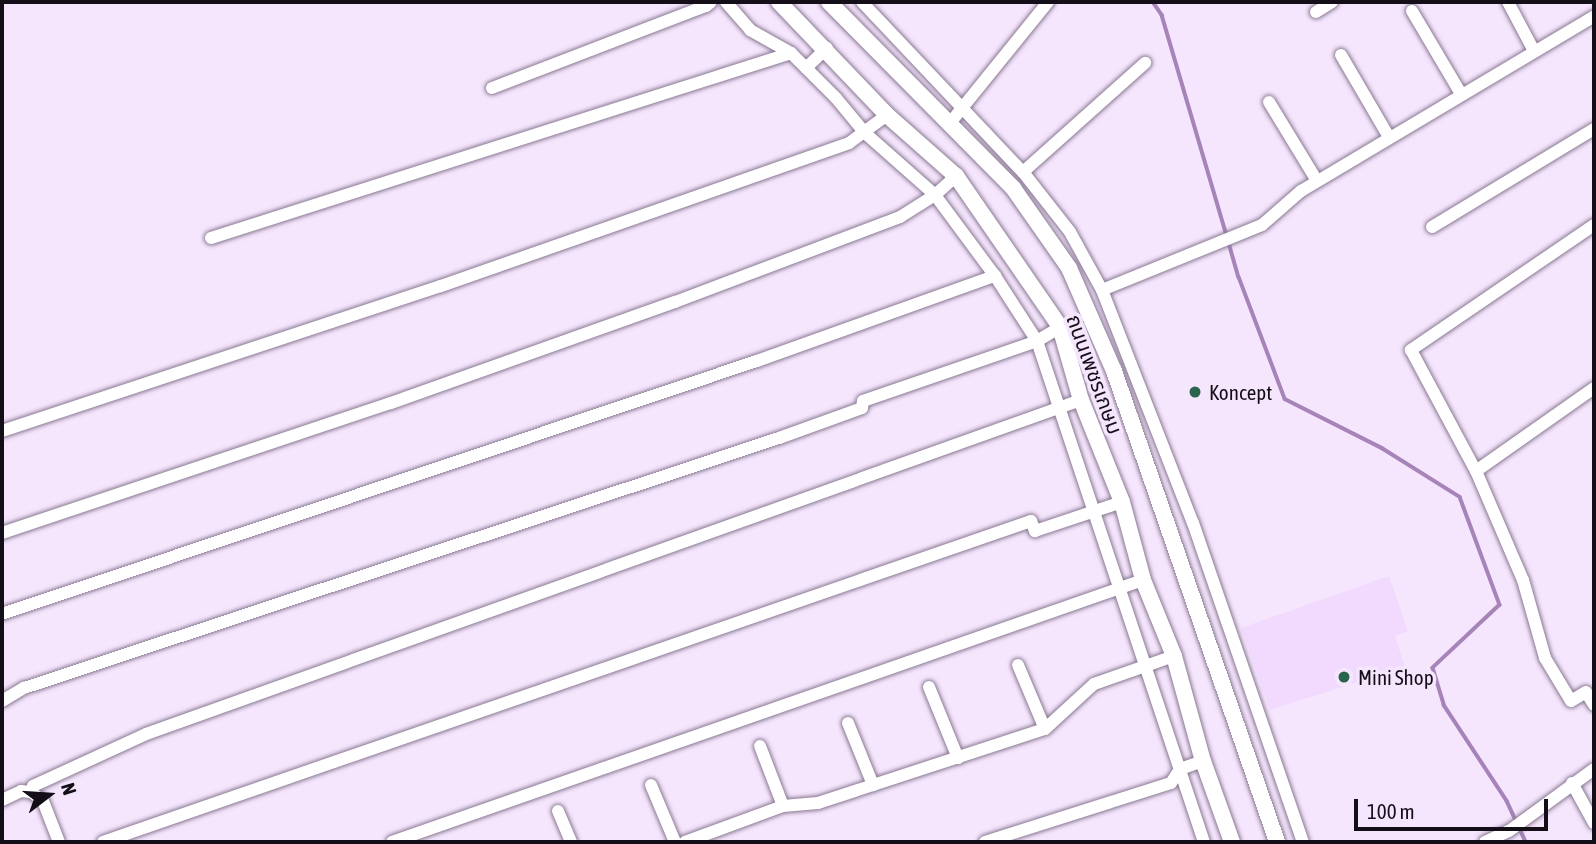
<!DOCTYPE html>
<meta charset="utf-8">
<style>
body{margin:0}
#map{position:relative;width:1596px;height:844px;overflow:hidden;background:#f5e6fd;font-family:"Asap Condensed","Noto Sans Thai",sans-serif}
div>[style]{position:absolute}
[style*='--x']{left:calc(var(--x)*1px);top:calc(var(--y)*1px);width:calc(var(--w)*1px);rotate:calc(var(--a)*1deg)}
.built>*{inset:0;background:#f2dafe}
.stream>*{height:3.5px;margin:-1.75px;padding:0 1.75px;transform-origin:1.75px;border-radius:1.75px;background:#a683b8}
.roads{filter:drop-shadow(0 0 2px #897892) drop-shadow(0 0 2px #897892)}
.minor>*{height:12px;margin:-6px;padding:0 6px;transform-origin:6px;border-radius:6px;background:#fff}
.major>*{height:16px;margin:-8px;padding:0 8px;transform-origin:8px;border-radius:8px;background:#fff}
.dots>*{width:19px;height:19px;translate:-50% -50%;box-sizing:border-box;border:4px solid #f5e6fd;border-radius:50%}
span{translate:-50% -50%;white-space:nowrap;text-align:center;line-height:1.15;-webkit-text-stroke:7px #f5e6fd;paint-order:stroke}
.street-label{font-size:21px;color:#140e18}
.poi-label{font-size:21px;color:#140e18}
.left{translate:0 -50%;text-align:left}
.frame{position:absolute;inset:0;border:4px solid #140e18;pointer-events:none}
.north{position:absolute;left:14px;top:760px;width:70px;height:70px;-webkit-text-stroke:5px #f5e6fd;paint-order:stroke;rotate:73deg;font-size:19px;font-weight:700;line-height:28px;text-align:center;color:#140e18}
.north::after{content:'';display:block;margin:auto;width:24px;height:32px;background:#140e18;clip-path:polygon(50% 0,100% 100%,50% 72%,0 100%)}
.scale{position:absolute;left:1354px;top:799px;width:194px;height:32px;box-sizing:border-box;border:4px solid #140e18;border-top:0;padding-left:9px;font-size:21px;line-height:24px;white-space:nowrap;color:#140e18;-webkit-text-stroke:5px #f5e6fd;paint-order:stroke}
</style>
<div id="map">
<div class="built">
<i style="clip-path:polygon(1389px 576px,1408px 631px,1395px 636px,1405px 667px,1270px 710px,1241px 628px)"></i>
</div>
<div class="stream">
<i style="--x:1153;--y:2;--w:16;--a:55"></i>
<i style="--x:1162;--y:15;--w:230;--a:73.6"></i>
<i style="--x:1229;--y:243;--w:35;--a:74"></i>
<i style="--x:1239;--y:277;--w:130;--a:69.3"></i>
<i style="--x:1285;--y:399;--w:109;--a:26.8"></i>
<i style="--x:1382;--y:448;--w:92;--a:32.1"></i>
<i style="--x:1460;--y:497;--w:115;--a:69.7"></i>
<i style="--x:1500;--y:605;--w:92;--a:136.8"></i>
<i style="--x:1433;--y:668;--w:39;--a:73"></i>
<i style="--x:1444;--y:705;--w:115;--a:56.7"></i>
<i style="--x:1507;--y:801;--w:45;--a:65.1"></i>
</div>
<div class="roads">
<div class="minor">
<i style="--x:726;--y:2;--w:37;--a:49"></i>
<i style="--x:750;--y:30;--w:47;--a:29.3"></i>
<i style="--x:791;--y:53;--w:64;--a:45"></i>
<i style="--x:836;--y:98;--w:45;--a:50.4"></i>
<i style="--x:865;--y:133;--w:94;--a:41.5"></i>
<i style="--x:935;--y:195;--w:101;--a:53.5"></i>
<i style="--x:995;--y:276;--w:77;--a:57.1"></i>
<i style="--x:1037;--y:341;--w:528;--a:71.57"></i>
<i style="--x:862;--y:2;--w:234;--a:46.6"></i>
<i style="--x:1023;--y:172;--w:76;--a:51.9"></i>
<i style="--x:1070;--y:232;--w:66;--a:61.1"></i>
<i style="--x:1102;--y:290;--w:250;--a:68.7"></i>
<i style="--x:1193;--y:523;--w:337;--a:71"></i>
<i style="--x:1508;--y:2;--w:55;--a:62"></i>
<i style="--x:1412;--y:11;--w:96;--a:59.4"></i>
<i style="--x:1316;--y:12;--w:19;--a:-32"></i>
<i style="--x:1341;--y:55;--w:95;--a:59.7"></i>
<i style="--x:806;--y:68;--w:29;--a:-44"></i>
<i style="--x:492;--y:88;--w:229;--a:-21"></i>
<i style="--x:706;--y:6;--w:6;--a:-39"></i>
<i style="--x:1269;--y:102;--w:92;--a:58.7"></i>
<i style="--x:950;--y:123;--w:156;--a:-51"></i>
<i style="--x:1023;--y:172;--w:164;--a:-41.8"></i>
<i style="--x:1594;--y:225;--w:222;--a:145.7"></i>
<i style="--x:1411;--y:350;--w:137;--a:61.8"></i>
<i style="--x:1476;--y:471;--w:119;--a:66.7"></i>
<i style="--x:1523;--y:580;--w:81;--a:74.2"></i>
<i style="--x:1545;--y:658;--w:50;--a:58.8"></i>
<i style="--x:1571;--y:701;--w:17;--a:-31"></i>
<i style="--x:1586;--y:692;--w:15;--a:58"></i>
<i style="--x:1432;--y:227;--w:189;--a:-31.2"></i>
<i style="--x:211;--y:238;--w:609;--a:-17.69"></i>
<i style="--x:1102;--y:290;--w:173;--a:-22.1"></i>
<i style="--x:1262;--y:225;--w:52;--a:-41.1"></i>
<i style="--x:1301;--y:191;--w:341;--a:-30.8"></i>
<i style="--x:2;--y:431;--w:462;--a:-18.3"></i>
<i style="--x:441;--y:286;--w:432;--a:-19.3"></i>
<i style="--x:849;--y:143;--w:47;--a:-36.4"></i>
<i style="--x:1476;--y:471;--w:144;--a:-35.1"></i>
<i style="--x:2;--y:533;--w:410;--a:-18.5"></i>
<i style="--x:391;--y:403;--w:301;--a:-19.6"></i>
<i style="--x:675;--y:302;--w:241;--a:-20.7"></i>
<i style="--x:900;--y:217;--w:41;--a:-32.2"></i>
<i style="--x:935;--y:195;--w:28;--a:-42"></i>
<i style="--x:2;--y:614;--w:796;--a:-18.53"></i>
<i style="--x:757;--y:361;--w:253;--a:-19.7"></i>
<i style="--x:1018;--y:665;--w:69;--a:67.1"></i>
<i style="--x:929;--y:687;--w:77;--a:67.8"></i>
<i style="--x:2;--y:701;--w:26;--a:-31"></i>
<i style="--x:24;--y:688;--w:795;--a:-18.32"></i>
<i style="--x:779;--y:438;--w:88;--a:-19.9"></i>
<i style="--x:862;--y:408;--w:7;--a:-82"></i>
<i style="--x:863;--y:401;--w:184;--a:-19"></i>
<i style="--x:1037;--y:341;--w:27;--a:-31"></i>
<i style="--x:848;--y:723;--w:67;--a:68"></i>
<i style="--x:760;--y:746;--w:64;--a:69"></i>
<i style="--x:1572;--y:783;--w:46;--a:61.2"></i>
<i style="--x:651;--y:785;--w:62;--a:67.2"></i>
<i style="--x:31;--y:792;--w:6;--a:-72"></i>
<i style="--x:33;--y:786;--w:124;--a:-24.7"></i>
<i style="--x:146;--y:734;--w:993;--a:-19.66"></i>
<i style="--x:2;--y:800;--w:21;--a:-25"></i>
<i style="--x:21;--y:791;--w:10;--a:6"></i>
<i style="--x:31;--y:792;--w:15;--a:37"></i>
<i style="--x:43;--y:801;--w:44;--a:68.7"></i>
<i style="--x:558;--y:811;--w:34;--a:67"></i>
<i style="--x:103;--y:842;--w:982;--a:-19.08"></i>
<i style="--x:1031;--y:521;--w:11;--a:68"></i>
<i style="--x:1035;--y:531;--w:92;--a:-18.4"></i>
<i style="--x:392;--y:842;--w:795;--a:-19.23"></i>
<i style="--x:685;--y:842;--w:104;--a:-20.2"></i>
<i style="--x:783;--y:806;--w:35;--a:-5"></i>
<i style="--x:818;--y:803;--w:239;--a:-18.1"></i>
<i style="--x:1045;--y:729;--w:67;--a:-42.6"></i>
<i style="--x:1094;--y:684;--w:85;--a:-19.3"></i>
<i style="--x:985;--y:842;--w:195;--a:-17.6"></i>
<i style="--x:1171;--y:783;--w:17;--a:-57"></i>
<i style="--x:1180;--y:769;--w:24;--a:-19"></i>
<i style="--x:1485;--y:842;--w:26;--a:-25"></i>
<i style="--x:1509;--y:831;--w:105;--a:-36.1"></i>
</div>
<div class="major">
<i style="--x:779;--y:2;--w:156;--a:46.3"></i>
<i style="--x:887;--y:115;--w:92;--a:41.5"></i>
<i style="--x:956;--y:176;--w:183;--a:55.4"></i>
<i style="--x:1060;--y:327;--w:76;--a:74"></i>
<i style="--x:1081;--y:400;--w:110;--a:68.1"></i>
<i style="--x:1122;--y:502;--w:81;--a:74.9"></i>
<i style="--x:1143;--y:580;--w:82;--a:67.8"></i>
<i style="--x:1174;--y:656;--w:109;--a:74.6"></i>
<i style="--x:1203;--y:761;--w:86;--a:70.3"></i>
<i style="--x:829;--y:2;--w:262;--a:45.3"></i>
<i style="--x:1013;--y:188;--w:98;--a:55"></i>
<i style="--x:1069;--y:268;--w:112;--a:66.4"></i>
<i style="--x:1114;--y:371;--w:498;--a:70.9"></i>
</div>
</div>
<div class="dots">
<i style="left:1195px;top:392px;background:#2b644d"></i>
<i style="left:1344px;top:677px;background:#2b644d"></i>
</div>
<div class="street-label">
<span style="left:1095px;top:374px;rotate:70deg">ถนนเพชรเกษม</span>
</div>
<div class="poi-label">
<span class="left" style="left:1209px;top:392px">Koncept</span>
<span class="left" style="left:1358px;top:677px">Mini Shop</span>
</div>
<div class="frame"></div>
<div class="north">N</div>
<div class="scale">100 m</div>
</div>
